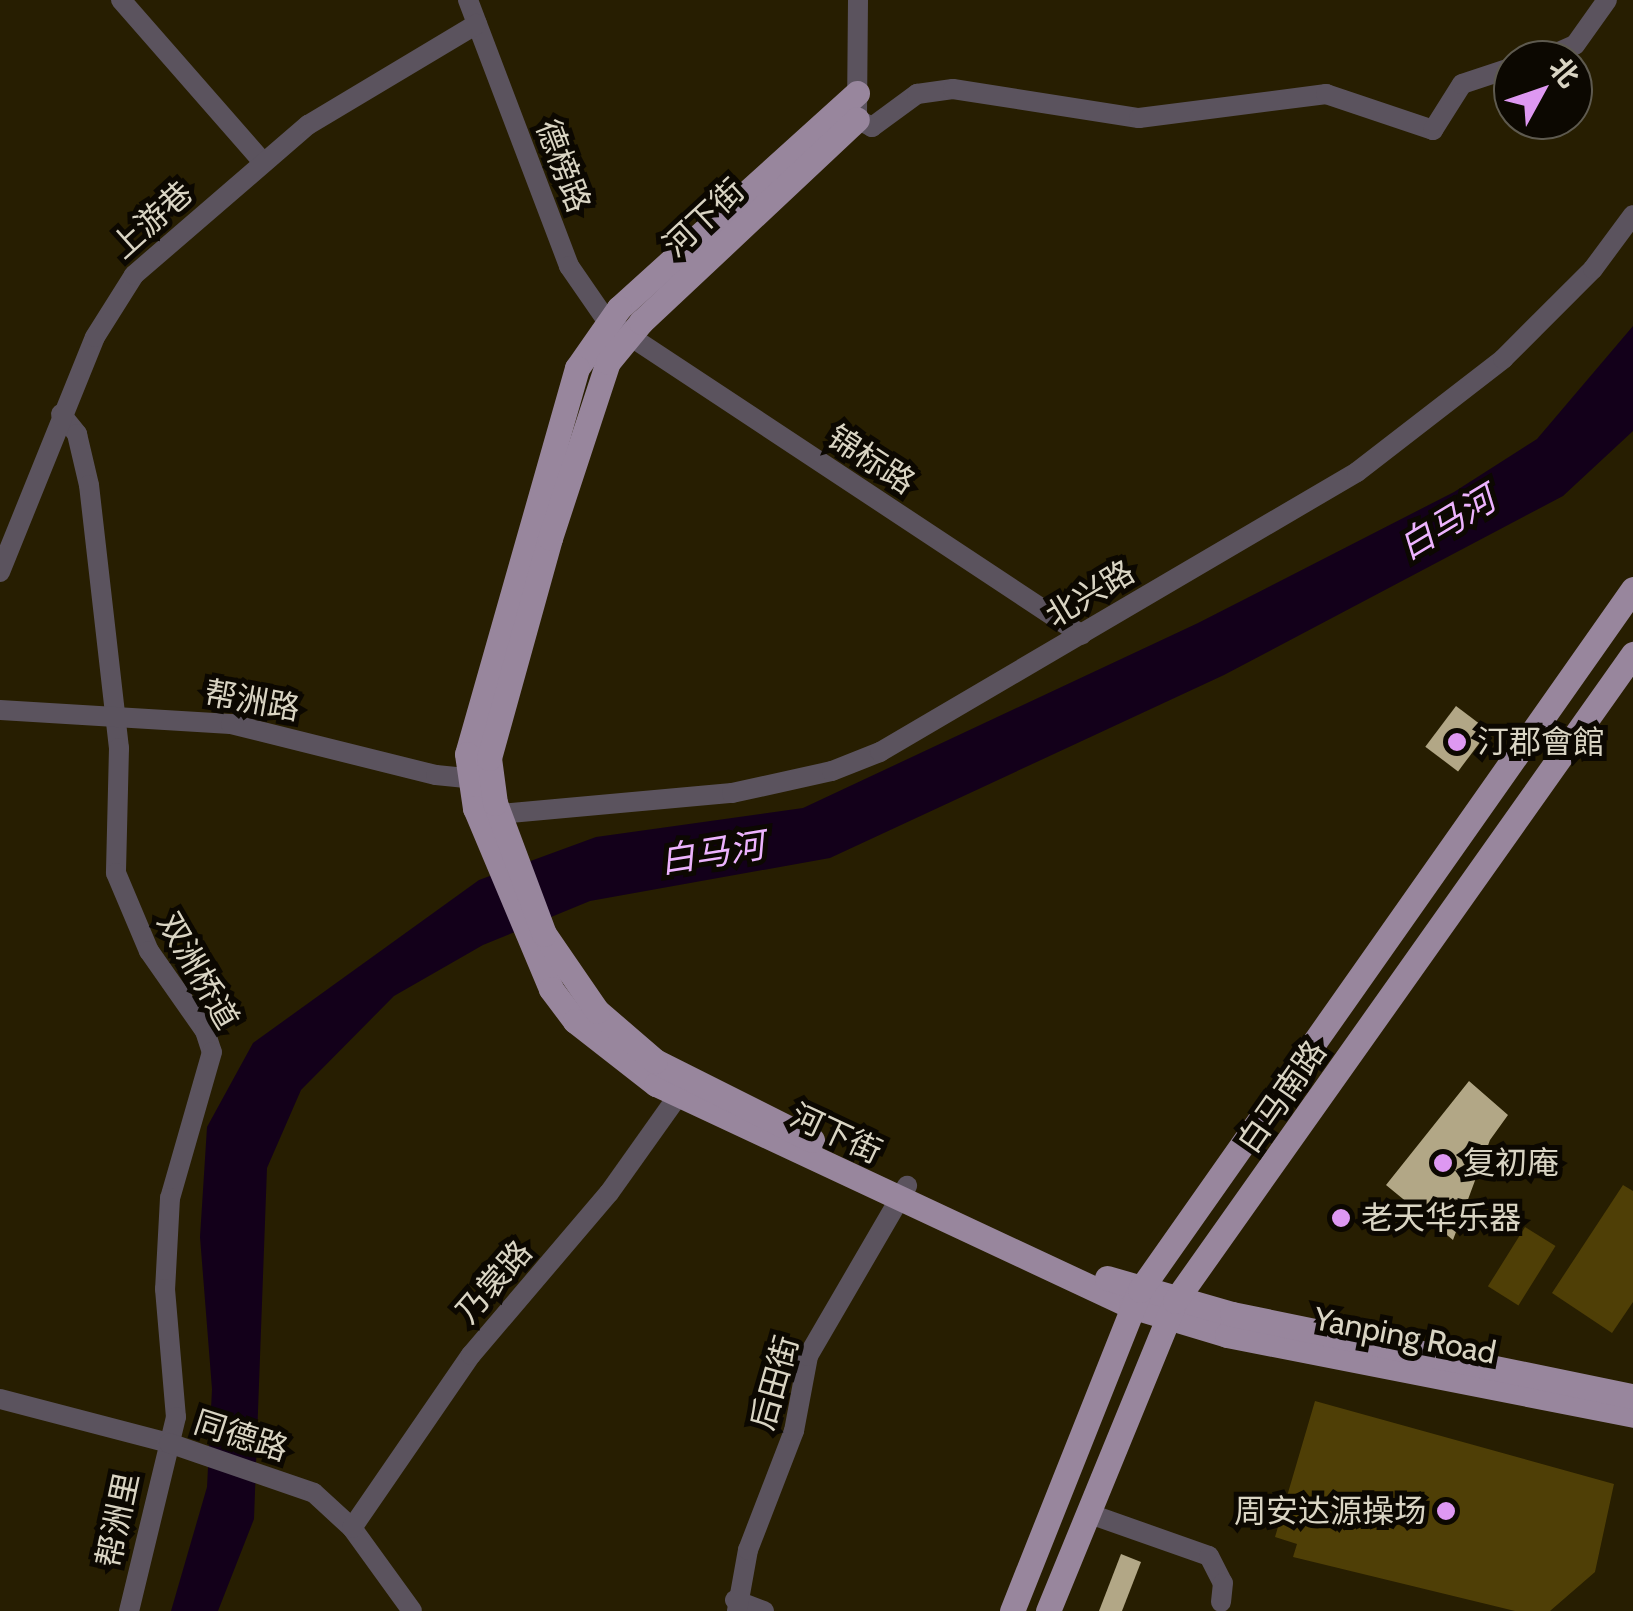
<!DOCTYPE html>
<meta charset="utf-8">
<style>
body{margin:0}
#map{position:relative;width:1633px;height:1611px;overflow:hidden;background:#271e01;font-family:Cabin,"Noto Sans SC",sans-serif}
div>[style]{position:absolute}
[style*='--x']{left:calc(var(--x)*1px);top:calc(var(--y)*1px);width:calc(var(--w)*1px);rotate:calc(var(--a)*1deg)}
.green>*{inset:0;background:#4f3f06;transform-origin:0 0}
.water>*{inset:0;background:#13001a}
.building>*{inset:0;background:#b2a786;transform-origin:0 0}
.minor>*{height:20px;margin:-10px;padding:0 10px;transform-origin:10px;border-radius:10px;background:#5b535e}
.major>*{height:25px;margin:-12.5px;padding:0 12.5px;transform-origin:12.5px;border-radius:12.5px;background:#98869d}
.dots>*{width:28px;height:28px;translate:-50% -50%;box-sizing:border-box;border:5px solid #0c0801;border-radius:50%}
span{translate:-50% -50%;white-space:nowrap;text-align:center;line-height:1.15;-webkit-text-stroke:10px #0c0801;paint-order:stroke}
.street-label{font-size:32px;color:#d9d4c3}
.poi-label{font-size:32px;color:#d9d4c3}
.left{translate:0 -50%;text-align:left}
.right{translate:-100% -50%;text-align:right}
.water-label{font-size:35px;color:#edb3fe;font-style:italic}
.north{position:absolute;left:1493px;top:40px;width:100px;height:100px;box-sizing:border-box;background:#0c0801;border:2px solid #5e5a4f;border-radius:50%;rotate:50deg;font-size:28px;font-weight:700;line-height:40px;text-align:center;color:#d9d4c3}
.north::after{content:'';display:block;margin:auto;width:35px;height:45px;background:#de98f2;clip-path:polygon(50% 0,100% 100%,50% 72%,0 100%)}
</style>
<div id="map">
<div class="green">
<i style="clip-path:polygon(1623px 1185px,1633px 1191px,1633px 1302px,1612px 1333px,1552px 1293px)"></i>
<i style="left:1525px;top:1227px;width:36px;height:70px;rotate:32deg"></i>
<i style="clip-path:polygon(1315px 1401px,1614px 1484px,1595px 1572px,1550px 1611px,1515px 1611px,1293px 1557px,1297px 1544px,1275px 1537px)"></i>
</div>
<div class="water">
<i style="clip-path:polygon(1633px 326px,1633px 431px,1563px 496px,1224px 675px,830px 858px,590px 901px,483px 945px,394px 996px,301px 1090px,267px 1168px,254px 1519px,218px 1611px,171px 1611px,207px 1487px,212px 1389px,200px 1237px,207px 1127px,253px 1043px,479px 880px,596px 837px,803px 808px,1198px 623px,1454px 492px,1537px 439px)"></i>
</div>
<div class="building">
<i style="left:1456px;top:706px;width:41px;height:51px;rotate:37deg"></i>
<i style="clip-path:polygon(1469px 1081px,1508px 1115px,1490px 1140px,1453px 1240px,1386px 1185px)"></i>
<i style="clip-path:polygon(1121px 1554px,1141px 1562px,1122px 1611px,1099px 1611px)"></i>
</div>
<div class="minor">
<i style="--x:121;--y:0;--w:215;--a:48.8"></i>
<i style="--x:468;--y:0;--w:285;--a:69.2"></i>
<i style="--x:569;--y:266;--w:67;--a:55.4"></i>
<i style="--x:607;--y:321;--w:569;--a:33.47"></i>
<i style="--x:858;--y:0;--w:119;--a:90.5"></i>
<i style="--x:857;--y:119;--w:17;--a:28"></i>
<i style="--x:872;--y:127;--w:56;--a:-36.3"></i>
<i style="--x:917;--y:94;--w:36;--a:-8"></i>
<i style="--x:953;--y:89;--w:188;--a:8.9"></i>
<i style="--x:1139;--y:118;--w:189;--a:-7.3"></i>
<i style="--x:1326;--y:94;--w:113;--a:18.6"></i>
<i style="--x:1433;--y:130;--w:54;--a:-57.8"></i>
<i style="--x:1462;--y:84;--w:54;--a:-18.4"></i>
<i style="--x:1541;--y:60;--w:37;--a:-24"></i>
<i style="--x:1575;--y:45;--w:55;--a:-54.6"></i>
<i style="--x:61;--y:414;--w:26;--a:51"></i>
<i style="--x:77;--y:434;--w:52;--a:76.8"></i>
<i style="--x:89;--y:485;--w:265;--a:83.5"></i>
<i style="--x:119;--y:748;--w:125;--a:91.4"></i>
<i style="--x:116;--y:873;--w:85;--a:67.1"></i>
<i style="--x:149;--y:951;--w:98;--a:55"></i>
<i style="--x:205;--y:1031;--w:22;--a:72"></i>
<i style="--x:212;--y:1052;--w:152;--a:106"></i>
<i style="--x:170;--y:1198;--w:91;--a:93.1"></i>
<i style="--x:165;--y:1289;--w:128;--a:85.1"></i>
<i style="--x:176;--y:1417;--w:200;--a:103.6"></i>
<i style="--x:0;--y:572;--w:253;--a:-68"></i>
<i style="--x:95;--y:337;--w:73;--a:-57.8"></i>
<i style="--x:134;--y:275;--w:230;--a:-40.8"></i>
<i style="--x:308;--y:125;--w:197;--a:-30.9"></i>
<i style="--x:0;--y:710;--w:231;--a:3.5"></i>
<i style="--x:231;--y:724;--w:211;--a:14"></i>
<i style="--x:436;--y:775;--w:50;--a:5.7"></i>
<i style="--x:489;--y:815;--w:244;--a:-5.2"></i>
<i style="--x:732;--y:793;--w:102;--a:-12.4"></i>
<i style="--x:832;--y:771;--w:52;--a:-21.6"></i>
<i style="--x:880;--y:752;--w:553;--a:-30.41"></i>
<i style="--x:1357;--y:472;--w:185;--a:-37.7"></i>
<i style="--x:1503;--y:359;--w:127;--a:-45"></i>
<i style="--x:1593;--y:269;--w:67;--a:-53.5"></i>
<i style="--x:0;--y:1399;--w:175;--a:14.6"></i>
<i style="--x:169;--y:1443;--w:153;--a:19"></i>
<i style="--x:314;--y:1493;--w:52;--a:42.6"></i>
<i style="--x:352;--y:1528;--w:102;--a:54.1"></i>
<i style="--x:1087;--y:1513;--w:129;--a:19.4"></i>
<i style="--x:1209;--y:1556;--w:30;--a:63"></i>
<i style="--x:1223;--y:1583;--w:19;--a:96"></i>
<i style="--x:352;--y:1528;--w:210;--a:-55.5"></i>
<i style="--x:471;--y:1355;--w:213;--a:-49.6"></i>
<i style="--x:609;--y:1193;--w:136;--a:-54.6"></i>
<i style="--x:735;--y:1600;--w:31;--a:21"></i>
<i style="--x:737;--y:1611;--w:62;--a:-79.8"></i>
<i style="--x:748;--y:1550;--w:128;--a:-68.9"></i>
<i style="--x:794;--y:1431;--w:76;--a:-79.4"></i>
<i style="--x:808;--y:1356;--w:197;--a:-59.8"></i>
</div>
<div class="major">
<i style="--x:857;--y:93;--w:321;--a:137.9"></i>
<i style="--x:619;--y:308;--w:73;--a:125"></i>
<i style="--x:577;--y:368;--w:401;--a:105.9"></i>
<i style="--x:467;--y:754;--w:55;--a:81.6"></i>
<i style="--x:475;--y:808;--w:196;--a:67.2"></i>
<i style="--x:551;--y:989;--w:40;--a:53"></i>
<i style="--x:575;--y:1021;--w:103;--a:37.9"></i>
<i style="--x:656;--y:1084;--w:524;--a:25.05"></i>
<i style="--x:1131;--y:1306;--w:100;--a:16.8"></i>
<i style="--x:1227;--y:1335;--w:414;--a:11.1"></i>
<i style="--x:812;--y:1140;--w:176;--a:-153.3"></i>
<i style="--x:655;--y:1061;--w:77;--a:-139.2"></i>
<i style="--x:597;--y:1011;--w:93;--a:-124.5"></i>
<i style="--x:544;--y:934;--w:140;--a:-110.5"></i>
<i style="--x:495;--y:803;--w:45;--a:-97.6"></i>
<i style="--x:489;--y:758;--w:228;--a:-74.5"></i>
<i style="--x:550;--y:538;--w:185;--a:-71.8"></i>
<i style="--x:608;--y:362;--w:52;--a:-50.5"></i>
<i style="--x:641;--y:322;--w:296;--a:-43.2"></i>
<i style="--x:1107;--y:1278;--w:130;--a:16.1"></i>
<i style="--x:1232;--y:1314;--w:409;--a:11.6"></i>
<i style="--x:1012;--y:1611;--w:346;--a:-68.3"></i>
<i style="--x:1140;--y:1290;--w:857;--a:-54.88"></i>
<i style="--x:1048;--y:1611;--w:335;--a:-67.7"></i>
<i style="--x:1175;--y:1301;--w:793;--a:-54.71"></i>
</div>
<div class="dots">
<i style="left:1457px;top:742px;background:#de98f2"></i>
<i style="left:1443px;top:1163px;background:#de98f2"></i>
<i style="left:1341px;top:1218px;background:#de98f2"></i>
<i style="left:1446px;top:1511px;background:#de98f2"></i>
</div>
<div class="street-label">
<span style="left:563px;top:166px;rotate:69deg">德榜路</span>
<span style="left:704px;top:218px;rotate:-43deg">河下街</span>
<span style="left:152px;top:220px;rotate:-42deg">上游巷</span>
<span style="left:871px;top:460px;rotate:33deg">锦标路</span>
<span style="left:1090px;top:594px;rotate:-31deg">北兴路</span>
<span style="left:252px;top:701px;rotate:10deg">帮洲路</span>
<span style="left:198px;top:971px;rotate:60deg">双洲桥道</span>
<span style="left:1282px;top:1097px;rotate:-55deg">白马南路</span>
<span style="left:836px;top:1134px;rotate:25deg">河下街</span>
<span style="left:494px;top:1282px;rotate:-49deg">乃裳路</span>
<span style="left:1405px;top:1336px;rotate:11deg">Yanping Road</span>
<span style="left:775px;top:1383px;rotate:-74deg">后田街</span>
<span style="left:241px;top:1436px;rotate:18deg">同德路</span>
<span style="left:118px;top:1520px;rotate:-78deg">帮洲里</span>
</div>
<div class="poi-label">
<span class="left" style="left:1477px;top:742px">汀郡會館</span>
<span class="left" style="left:1463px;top:1163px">复初庵</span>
<span class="left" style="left:1361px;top:1218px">老天华乐器</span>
<span class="right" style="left:1426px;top:1511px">周安达源操场</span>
</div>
<div class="water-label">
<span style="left:1447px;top:523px;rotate:-31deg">白马河</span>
<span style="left:712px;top:853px;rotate:-9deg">白马河</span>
</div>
<div class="north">北</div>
</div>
